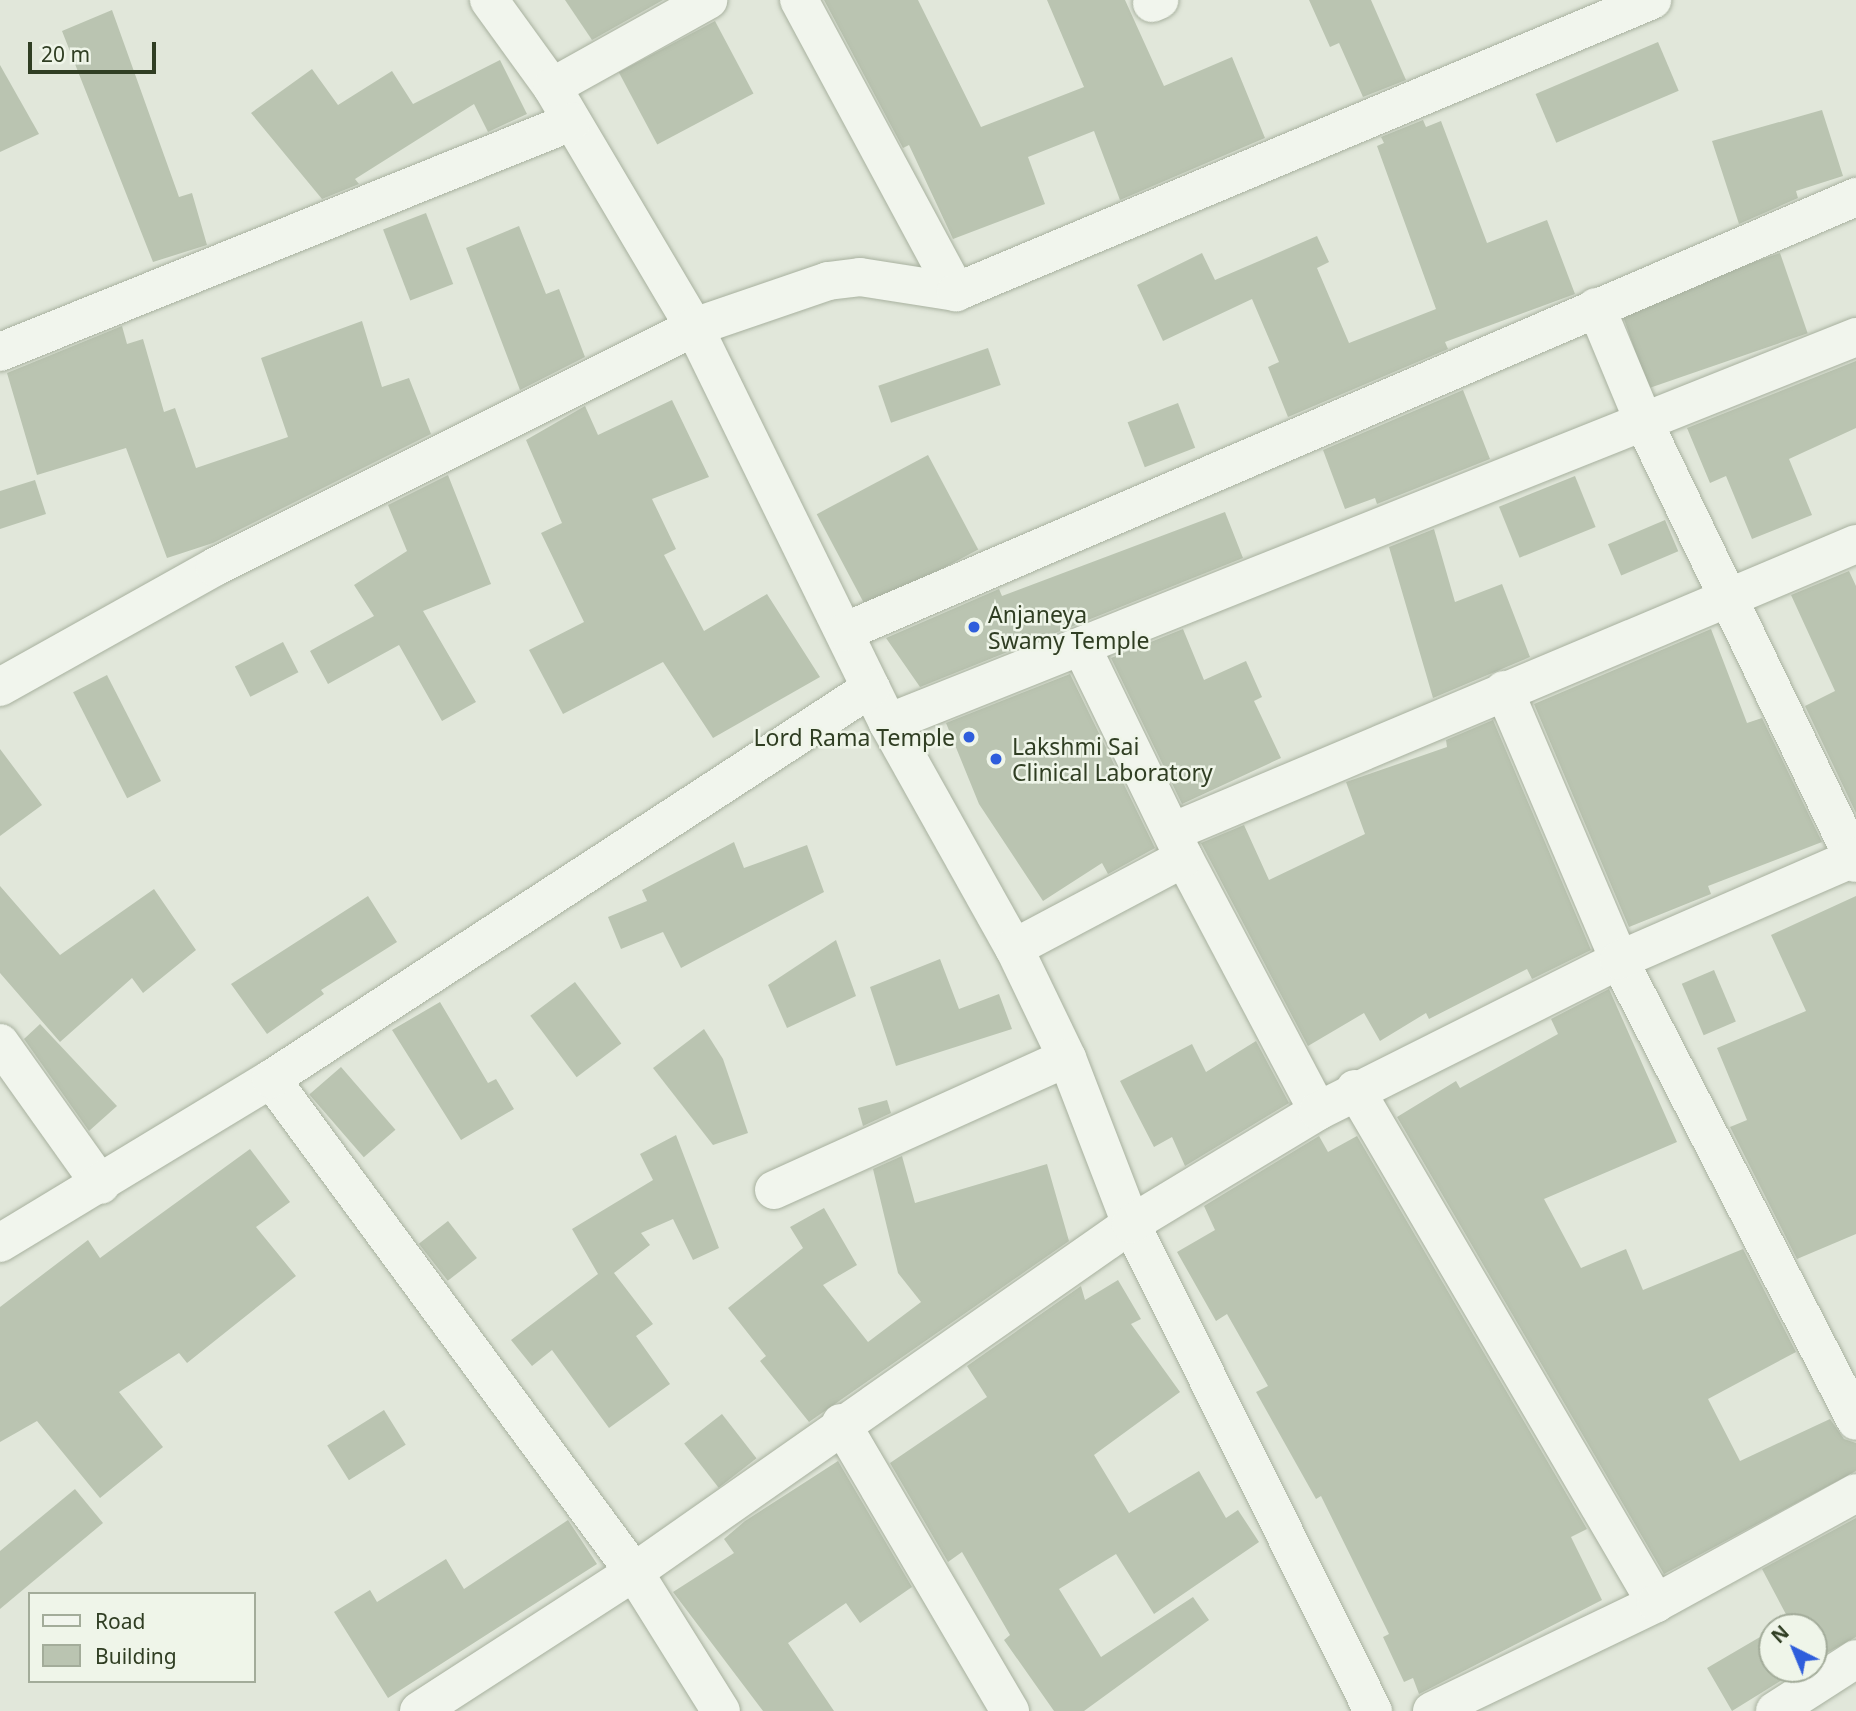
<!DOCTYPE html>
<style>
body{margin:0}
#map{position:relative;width:1856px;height:1711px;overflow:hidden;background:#e1e7da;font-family:"Noto Sans",sans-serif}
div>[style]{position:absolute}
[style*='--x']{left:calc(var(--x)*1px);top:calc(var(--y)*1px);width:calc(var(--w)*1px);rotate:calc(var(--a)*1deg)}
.building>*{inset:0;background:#bac4b1;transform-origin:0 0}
.roads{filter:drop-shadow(0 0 2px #a8b19f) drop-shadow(0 0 2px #a8b19f)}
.minor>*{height:38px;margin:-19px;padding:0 19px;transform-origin:19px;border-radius:19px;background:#f1f5ed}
.dots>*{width:19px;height:19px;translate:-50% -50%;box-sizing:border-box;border:4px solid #eff5e9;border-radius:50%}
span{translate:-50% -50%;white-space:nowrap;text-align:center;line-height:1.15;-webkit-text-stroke:5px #eff5e9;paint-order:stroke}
.poi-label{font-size:23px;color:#303e23}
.left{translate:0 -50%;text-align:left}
.right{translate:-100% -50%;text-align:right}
.legend{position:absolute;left:28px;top:1592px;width:228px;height:91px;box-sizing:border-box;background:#eff5e9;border:2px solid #a3ac9a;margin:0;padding:9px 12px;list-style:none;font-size:21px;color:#303e23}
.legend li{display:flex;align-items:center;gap:14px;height:35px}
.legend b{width:35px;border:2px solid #a3ac9a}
.north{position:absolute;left:1758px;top:1613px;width:70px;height:70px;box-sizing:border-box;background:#eff5e9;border:2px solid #a3ac9a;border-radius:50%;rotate:317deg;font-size:19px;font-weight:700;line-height:28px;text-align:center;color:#303e23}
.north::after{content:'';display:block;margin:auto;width:24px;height:32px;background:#2f5edc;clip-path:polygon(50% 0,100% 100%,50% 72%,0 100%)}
.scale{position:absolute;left:28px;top:42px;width:128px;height:32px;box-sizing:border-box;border:4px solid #303e23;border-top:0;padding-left:9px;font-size:21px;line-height:24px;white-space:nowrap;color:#303e23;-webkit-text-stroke:5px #eff5e9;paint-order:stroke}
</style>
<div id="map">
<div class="building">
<i style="clip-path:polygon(565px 0,663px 0,592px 40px)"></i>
<i style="clip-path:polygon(824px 0,918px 0,981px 127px,1084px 87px,1047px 0,1125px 0,1164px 86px,1232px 57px,1265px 138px,1120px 200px,1094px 131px,1028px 157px,1045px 204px,953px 239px,909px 145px,903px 148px)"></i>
<i style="clip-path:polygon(1309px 0,1371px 0,1406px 80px,1363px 97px,1339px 43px,1330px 47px)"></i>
<i style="clip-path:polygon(112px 10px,179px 197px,192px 193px,207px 245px,153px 262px,62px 31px)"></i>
<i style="left:715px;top:21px;width:82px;height:109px;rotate:62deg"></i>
<i style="left:1658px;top:42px;width:53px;height:133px;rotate:67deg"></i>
<i style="clip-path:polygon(500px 60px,527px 114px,488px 132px,474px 104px,355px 179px,359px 184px,322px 199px,251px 113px,312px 69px,338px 105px,392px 71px,413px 104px)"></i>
<i style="clip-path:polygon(0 65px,39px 134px,0 152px)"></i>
<i style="clip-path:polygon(1822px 110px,1843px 176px,1796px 191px,1798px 198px,1739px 224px,1712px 141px)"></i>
<i style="clip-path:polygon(1423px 120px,1426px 127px,1441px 121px,1487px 243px,1547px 220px,1575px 294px,1445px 342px,1448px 349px,1288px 417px,1268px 367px,1279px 362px,1252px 299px,1163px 341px,1137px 285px,1202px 253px,1215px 280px,1317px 236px,1329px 262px,1317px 268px,1349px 343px,1436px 309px,1377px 146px,1384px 143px,1381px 137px)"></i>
<i style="left:426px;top:213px;width:76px;height:46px;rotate:69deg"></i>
<i style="clip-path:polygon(519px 226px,546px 294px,559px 289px,585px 357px,520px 390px,466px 248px)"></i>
<i style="left:1780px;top:253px;width:85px;height:169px;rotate:71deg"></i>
<i style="clip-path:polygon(362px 321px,382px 387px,409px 378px,431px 434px,213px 543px,167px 558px,126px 448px,37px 475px,7px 373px,122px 326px,127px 344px,143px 339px,164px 412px,175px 408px,196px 468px,288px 437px,261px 358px)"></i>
<i style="left:988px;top:348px;width:39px;height:116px;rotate:71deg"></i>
<i style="clip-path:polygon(1856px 361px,1856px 428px,1789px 459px,1812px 515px,1752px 539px,1726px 476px,1710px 483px,1687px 428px)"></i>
<i style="clip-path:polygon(1463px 390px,1490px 459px,1377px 504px,1375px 498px,1345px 509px,1323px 450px)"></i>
<i style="clip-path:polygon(672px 400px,709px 477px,652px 499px,676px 549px,664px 555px,704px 631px,767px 594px,820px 677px,713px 738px,663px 662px,563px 714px,529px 650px,584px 622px,541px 533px,562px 523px,526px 440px,585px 406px,598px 435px)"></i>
<i style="left:1178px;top:403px;width:48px;height:54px;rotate:69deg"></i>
<i style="left:928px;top:455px;width:107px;height:126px;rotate:62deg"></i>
<i style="clip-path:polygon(448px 475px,491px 584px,423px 611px,476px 702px,442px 721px,399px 645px,328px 684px,310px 651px,374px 616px,354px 585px,407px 551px,388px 505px)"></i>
<i style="left:1575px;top:476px;width:55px;height:82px;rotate:68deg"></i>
<i style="clip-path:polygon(35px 480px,46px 514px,0 529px,0 491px)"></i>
<i style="clip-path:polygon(1225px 512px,1243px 558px,920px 687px,886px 638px,999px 589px,1002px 596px)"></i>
<i style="left:1665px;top:520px;width:34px;height:62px;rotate:67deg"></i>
<i style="clip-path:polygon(1434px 529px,1455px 602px,1502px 584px,1530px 657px,1433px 698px,1389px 547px)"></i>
<i style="clip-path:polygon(1849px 571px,1856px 586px,1856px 813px,1805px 706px,1835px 691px,1791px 595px)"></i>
<i style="clip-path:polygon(1183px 629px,1204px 680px,1246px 661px,1262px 697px,1254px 701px,1281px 758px,1182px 804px,1111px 658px)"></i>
<i style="clip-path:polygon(1711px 629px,1747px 723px,1762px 718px,1822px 842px,1708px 886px,1711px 894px,1629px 927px,1534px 704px)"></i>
<i style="left:283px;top:642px;width:34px;height:54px;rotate:63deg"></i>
<i style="clip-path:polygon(1070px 674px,1155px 848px,1108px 874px,1102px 863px,1043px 901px,979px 804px,946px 723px)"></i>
<i style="left:107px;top:675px;width:119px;height:38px;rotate:63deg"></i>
<i style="clip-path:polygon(1493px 720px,1591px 950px,1532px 979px,1527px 969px,1429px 1019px,1426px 1013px,1380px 1041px,1364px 1013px,1308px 1046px,1201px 843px,1244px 825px,1269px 880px,1365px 834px,1346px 782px,1447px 747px,1446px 740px)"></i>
<i style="clip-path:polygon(0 749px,42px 805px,0 836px)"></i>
<i style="clip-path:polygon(734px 842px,744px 868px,807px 845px,824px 892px,681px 968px,663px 932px,621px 949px,608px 917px,647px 901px,642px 890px)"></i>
<i style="clip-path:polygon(0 886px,60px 955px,154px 889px,196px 950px,143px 993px,132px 978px,60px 1042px,0 973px)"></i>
<i style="clip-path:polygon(368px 896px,397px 942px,321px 990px,324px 994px,267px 1034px,231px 984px)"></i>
<i style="clip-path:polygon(1856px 896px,1856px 1234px,1797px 1259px,1730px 1127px,1747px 1120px,1717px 1048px,1806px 1011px,1771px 935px)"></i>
<i style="clip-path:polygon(836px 940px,856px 996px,787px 1028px,768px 985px)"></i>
<i style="clip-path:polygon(940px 959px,959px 1009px,999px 994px,1012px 1029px,896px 1066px,870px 987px)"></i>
<i style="left:1714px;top:970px;width:56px;height:35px;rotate:67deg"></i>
<i style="left:575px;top:982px;width:77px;height:56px;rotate:53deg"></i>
<i style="clip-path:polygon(1609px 989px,1677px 1142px,1544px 1199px,1581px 1268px,1626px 1249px,1643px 1290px,1743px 1249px,1796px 1352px,1708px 1399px,1740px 1461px,1830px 1419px,1844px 1439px,1856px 1443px,1856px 1471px,1664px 1574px,1397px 1117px,1456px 1081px,1460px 1088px,1558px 1034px,1551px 1019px)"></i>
<i style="clip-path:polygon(440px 1002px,488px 1083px,496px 1079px,514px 1109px,461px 1140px,392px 1030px)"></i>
<i style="clip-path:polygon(40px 1024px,117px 1106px,89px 1131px,24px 1039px)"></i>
<i style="clip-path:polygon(704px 1029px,723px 1059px,748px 1133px,713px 1145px,653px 1068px)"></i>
<i style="clip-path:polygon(1256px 1041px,1289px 1103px,1185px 1166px,1172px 1137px,1154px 1147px,1120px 1081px,1192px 1044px,1206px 1072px)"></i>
<i style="left:341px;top:1067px;width:83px;height:42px;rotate:49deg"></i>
<i style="clip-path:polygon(887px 1100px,891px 1113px,863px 1126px,858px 1108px)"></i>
<i style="clip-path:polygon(676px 1135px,719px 1248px,693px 1260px,673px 1219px,641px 1233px,650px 1245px,614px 1273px,653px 1324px,636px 1336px,670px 1384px,609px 1428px,552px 1350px,532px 1366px,511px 1340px,598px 1274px,572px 1229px,653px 1180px,640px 1154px)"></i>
<i style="clip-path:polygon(1319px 1136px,1328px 1152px,1357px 1136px,1587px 1529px,1571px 1537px,1602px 1600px,1419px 1694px,1413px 1678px,1404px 1682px,1383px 1637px,1389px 1634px,1321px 1496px,1316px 1499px,1256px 1392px,1268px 1386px,1227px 1314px,1216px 1321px,1177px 1252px,1215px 1230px,1204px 1206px)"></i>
<i style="clip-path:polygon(250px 1149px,290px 1202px,256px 1227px,296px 1276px,187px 1363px,179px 1353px,119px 1392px,163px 1447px,100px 1498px,37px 1421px,0 1442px,0 1307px,88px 1240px,100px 1258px)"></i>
<i style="clip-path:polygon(902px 1156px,915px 1203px,1047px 1164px,1069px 1241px,809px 1422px,760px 1361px,766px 1356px,728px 1308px,803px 1248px,790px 1227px,824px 1208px,857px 1265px,823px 1285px,868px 1342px,921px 1302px,898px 1273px,873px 1169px)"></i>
<i style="left:448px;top:1221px;width:47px;height:37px;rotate:52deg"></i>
<i style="clip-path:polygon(1118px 1280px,1141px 1319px,1131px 1324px,1180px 1392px,1094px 1455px,1129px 1513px,1199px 1471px,1226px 1518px,1238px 1510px,1259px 1542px,1154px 1614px,1116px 1554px,1059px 1589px,1101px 1657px,1193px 1597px,1209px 1620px,1084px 1711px,1054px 1711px,1004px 1640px,1010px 1635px,962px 1552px,948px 1562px,890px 1463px,987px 1397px,967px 1366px,1081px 1286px,1085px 1300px)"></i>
<i style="left:384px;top:1410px;width:41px;height:67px;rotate:58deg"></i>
<i style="left:722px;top:1414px;width:56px;height:48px;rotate:52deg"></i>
<i style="clip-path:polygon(838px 1461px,912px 1587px,860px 1623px,846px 1603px,788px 1643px,834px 1711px,763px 1711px,673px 1592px,734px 1553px,724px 1539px,745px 1521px)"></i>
<i style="clip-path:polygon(75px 1489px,103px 1523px,0 1609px,0 1551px)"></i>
<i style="clip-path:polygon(1856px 1518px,1856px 1637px,1814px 1660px,1814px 1627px,1777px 1627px,1789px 1620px,1762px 1569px)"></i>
<i style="clip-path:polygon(568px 1520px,597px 1564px,388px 1698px,334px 1612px,370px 1590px,377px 1602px,446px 1559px,464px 1589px)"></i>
<i style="clip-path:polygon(1772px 1630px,1772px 1669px,1800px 1669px,1732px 1711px,1707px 1668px)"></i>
</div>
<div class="roads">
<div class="minor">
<i style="--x:489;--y:0;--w:107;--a:54.1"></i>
<i style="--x:552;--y:87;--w:279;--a:59.4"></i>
<i style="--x:694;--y:327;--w:441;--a:63.9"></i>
<i style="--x:888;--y:723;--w:258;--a:60.8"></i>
<i style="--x:1014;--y:948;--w:122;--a:64.3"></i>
<i style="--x:1067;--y:1058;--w:178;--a:68.9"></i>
<i style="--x:1131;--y:1224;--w:544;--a:63.58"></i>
<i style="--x:799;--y:0;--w:332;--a:61.7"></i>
<i style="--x:1152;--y:3;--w:8;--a:-23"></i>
<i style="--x:552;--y:87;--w:179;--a:-29.1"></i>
<i style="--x:1596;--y:307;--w:128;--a:67.4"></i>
<i style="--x:1645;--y:425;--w:486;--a:64.3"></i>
<i style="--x:0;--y:352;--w:616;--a:-21.94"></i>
<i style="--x:844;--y:632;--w:1102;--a:-23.26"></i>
<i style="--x:0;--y:687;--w:246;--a:-29.2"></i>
<i style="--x:215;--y:567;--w:536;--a:-26.61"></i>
<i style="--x:694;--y:327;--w:142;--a:-18.9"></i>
<i style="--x:828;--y:281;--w:32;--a:-7"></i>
<i style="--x:860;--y:277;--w:97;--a:8.9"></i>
<i style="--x:956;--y:292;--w:755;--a:-22.76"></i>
<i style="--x:1504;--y:690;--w:293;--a:66.9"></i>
<i style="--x:1619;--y:960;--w:518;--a:62.79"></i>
<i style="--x:888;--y:723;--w:1042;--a:-21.74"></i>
<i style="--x:1172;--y:832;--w:742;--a:-22.83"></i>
<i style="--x:1184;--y:858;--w:286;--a:62.1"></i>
<i style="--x:1014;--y:948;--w:192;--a:-27.9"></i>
<i style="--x:1184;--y:858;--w:233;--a:-115.9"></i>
<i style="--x:0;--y:1043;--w:174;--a:54.6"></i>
<i style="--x:271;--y:1079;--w:612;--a:53.64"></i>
<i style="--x:634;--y:1572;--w:164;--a:58"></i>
<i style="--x:1355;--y:1089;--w:596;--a:59.65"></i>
<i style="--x:774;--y:1190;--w:321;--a:-24.3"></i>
<i style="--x:0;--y:1243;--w:317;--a:-31.2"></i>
<i style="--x:271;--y:1079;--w:716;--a:-33.09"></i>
<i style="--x:841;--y:1423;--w:334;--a:59.6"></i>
<i style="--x:419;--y:1711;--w:256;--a:-32.9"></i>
<i style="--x:634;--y:1572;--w:607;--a:-35"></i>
<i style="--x:1131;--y:1224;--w:218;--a:-31.1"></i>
<i style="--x:1318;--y:1111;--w:337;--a:-26.6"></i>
<i style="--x:1619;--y:960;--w:258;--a:-23.5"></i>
<i style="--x:1432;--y:1711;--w:249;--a:-25.7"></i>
<i style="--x:1656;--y:1603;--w:228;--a:-28.8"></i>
<i style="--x:1775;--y:1711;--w:96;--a:-32.7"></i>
</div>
</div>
<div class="dots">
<i style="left:974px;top:627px;background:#2f5edc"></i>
<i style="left:969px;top:737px;background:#2f5edc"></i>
<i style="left:996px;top:759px;background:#2f5edc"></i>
</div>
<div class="poi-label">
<span class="left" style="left:988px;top:627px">Anjaneya<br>Swamy Temple</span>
<span class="right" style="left:955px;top:737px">Lord Rama Temple</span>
<span class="left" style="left:1012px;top:759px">Lakshmi Sai<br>Clinical Laboratory</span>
</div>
<ul class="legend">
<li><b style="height:9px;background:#f1f5ed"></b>Road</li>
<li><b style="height:19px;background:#bac4b1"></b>Building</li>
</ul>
<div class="north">N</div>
<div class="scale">20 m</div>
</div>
